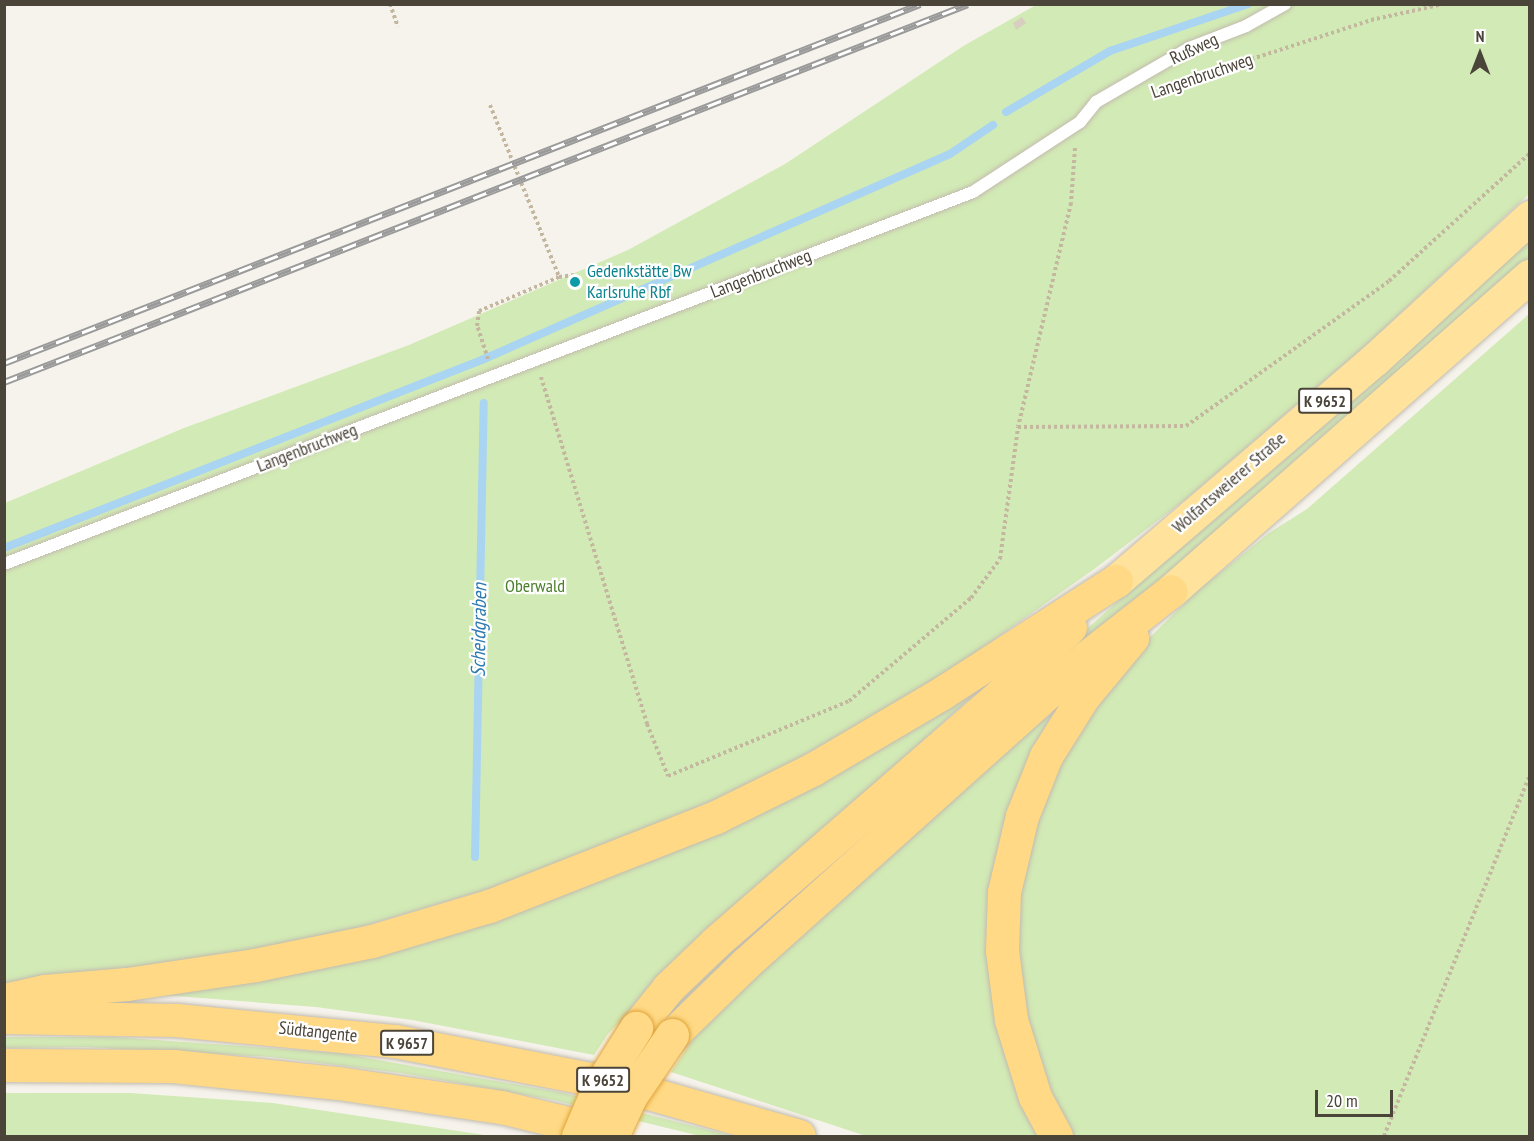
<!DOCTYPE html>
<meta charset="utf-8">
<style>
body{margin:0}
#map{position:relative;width:1534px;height:1141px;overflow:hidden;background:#f6f3ec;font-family:"PT Sans Narrow",sans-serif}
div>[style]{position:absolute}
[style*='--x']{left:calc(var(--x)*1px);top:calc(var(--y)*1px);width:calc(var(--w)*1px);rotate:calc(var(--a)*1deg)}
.green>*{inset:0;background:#d2eab5}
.stream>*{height:8px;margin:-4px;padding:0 4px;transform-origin:4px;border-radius:4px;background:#a9d4f2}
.building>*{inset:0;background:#d8cfc1}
.path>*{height:4px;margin-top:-2px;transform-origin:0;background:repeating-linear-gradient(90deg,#c4b79f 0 3px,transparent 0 6px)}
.roads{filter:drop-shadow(0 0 2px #c2bbae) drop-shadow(0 0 2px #c2bbae)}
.service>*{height:12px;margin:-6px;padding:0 6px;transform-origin:6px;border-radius:6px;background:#fff}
.primary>*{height:33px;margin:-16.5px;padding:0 16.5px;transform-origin:16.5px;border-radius:16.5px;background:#ffe39c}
.trunk>*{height:33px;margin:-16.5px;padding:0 16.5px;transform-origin:16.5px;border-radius:16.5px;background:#ffd985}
.rail>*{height:7px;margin-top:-3.5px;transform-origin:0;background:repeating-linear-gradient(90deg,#fff 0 14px,#9a9a9a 0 28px);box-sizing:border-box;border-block:2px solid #9a9a9a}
.bridges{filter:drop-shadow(0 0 2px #e0a43c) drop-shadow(0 0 2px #e0a43c)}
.trunk-bridge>*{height:33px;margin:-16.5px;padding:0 16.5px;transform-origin:16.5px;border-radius:16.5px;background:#ffd985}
.dots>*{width:16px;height:16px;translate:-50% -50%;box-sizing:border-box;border:3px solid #fff;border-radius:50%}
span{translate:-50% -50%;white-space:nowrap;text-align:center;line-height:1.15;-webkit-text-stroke:4.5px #fff;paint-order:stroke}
.shield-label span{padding:2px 4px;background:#fff;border:2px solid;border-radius:4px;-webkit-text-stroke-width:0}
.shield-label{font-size:16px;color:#4b4439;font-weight:700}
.street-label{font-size:18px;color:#4b4439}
.culture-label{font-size:18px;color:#0d838f}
.left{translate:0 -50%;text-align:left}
.park-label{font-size:18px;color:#4a7f2a}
.water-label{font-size:20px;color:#2e7ab2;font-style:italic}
.frame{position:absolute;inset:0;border:6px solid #4b4439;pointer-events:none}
.north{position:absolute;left:1450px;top:24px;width:60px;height:60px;-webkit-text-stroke:4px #fff;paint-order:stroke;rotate:0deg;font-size:16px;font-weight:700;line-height:24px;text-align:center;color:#4b4439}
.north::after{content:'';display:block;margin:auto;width:21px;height:27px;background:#4b4439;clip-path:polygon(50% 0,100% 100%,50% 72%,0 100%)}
.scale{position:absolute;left:1315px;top:1090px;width:78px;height:27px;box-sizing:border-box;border:3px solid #4b4439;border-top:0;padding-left:8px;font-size:18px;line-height:21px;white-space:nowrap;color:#4b4439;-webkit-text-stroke:4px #fff;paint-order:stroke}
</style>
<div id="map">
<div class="green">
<i style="clip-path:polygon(1036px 5px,1529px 5px,1529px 194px,1363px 348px,1186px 499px,1097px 567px,930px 685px,754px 783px,543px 873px,344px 932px,224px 956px,5px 983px,5px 503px,184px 428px,409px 345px,628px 250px,785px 164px,965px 45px)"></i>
<i style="clip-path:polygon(1529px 237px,1529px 258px,1463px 319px,661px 1033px,648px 1029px,665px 1009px,1046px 665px)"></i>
<i style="clip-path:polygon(1529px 314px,1529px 1136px,1073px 1136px,1047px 1087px,1030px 1040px,1014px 937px,1029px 833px,1057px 764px,1133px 654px,1196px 592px,1269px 533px,1307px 509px)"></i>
<i style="clip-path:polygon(1005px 667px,672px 966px,608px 1034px,594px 1055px,412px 1020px,316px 1007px,162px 995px,708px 834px,806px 791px)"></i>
<i style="clip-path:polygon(1052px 714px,1027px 764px,1002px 829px,1042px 1136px,866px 1136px,671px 1072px,695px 1036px,769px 962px,1031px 726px)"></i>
<i style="clip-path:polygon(4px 1037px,113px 1037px,339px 1053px,564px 1093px,732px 1136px,700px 1136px,553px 1100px,401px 1073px,271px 1057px,85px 1047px,5px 1048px)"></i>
<i style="clip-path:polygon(5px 1093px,130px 1093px,273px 1103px,491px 1136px,5px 1136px)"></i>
</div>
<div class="stream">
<i style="--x:1006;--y:112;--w:121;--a:-30.4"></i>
<i style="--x:1110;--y:51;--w:146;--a:-18.8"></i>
<i style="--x:4;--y:548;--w:516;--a:-21.49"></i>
<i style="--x:484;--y:359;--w:509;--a:-23.75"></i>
<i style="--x:950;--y:154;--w:52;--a:-34"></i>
<i style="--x:475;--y:857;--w:454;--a:-88.9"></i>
</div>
<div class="building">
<i style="clip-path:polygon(1022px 17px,1026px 23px,1016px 30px,1013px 23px)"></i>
</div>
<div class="path">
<i style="--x:390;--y:4;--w:24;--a:71"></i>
<i style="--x:1160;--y:89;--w:222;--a:-18.1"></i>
<i style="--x:1371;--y:20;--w:75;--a:-12.4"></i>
<i style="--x:490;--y:105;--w:185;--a:68.1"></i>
<i style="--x:1075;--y:148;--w:55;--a:94.2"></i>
<i style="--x:1071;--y:203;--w:230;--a:103.3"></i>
<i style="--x:1018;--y:427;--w:168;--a:-0.3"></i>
<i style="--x:1186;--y:426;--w:249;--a:-35.5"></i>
<i style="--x:1389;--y:281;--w:190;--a:-42.2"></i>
<i style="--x:488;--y:359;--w:35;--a:-108"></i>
<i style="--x:477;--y:326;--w:15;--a:-82"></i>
<i style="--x:479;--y:311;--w:87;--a:-23"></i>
<i style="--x:559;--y:277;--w:15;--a:-8"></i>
<i style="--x:541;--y:377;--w:363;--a:73"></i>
<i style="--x:647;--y:724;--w:56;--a:68"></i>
<i style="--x:668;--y:776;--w:196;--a:-22.5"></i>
<i style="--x:849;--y:701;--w:160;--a:-40.2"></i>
<i style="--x:971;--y:598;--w:49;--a:-53.4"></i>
<i style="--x:1000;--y:559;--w:133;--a:-82.2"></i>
<i style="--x:1384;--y:1136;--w:389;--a:-68"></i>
</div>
<div class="roads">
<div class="service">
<i style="--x:4;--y:564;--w:1038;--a:-21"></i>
<i style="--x:973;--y:192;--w:128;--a:-33.2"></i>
<i style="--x:1080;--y:122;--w:26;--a:-51"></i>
<i style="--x:1096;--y:102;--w:108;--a:-30.1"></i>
<i style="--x:1189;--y:48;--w:61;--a:-21.1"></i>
<i style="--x:1246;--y:26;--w:45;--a:-29.4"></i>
</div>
<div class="primary">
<i style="--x:1116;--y:581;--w:340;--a:-40.6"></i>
<i style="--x:1374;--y:360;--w:212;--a:-42.5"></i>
<i style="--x:1171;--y:591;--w:478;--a:-41.3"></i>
</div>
<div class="trunk">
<i style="--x:4;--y:1000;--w:42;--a:-12.4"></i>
<i style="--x:45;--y:991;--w:82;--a:-4.9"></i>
<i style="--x:127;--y:984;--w:129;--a:-8.4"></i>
<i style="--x:255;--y:965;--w:119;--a:-11.6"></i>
<i style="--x:372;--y:941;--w:122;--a:-16.7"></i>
<i style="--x:489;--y:906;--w:244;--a:-21.4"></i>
<i style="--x:716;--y:817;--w:108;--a:-26.3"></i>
<i style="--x:813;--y:769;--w:150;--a:-30.5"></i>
<i style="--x:942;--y:693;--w:207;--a:-32.8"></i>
<i style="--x:4;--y:1017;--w:172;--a:1"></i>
<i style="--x:176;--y:1020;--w:220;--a:5.5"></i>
<i style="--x:395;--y:1041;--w:226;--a:11"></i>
<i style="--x:617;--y:1084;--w:189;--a:15.9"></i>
<i style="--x:636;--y:1028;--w:51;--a:-51.3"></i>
<i style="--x:668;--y:988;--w:66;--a:-43.8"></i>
<i style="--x:716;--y:942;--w:392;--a:-41"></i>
<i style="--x:1012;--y:685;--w:82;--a:-45"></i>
<i style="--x:672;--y:1035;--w:102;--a:-44.2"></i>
<i style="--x:745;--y:964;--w:461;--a:-41.9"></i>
<i style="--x:1088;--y:656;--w:105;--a:-38.1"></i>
<i style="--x:4;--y:1065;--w:169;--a:0.3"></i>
<i style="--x:173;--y:1066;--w:166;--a:5.9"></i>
<i style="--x:338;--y:1083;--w:165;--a:8.4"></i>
<i style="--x:501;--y:1107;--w:111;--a:13.5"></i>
<i style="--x:1056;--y:1136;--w:44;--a:-118.3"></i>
<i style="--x:1035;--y:1097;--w:81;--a:-107.3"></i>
<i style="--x:1011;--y:1020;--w:70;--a:-97.4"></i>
<i style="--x:1002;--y:951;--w:59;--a:-88.1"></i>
<i style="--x:1004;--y:892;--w:78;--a:-76.7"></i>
<i style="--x:1022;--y:816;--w:65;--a:-68.2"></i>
<i style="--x:1046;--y:756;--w:70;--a:-57.9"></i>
<i style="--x:1083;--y:697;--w:77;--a:-50.3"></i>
</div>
</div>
<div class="rail">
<i style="--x:4;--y:363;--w:984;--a:-21.4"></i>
<i style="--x:4;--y:382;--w:1035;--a:-21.41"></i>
</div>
<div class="bridges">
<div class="trunk-bridge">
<i style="--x:578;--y:1136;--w:53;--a:-66.8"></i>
<i style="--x:599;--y:1087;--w:70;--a:-57.9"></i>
<i style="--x:612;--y:1136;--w:43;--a:-65.2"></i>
<i style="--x:630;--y:1097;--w:75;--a:-55.9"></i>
</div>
</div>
<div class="dots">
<i style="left:575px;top:282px;background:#0f9aa8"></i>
</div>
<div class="shield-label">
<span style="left:1325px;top:401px">K 9652</span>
<span style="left:407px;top:1043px">K 9657</span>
<span style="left:603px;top:1080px">K 9652</span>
</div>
<div class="street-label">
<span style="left:1194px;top:49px;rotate:-25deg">Rußweg</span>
<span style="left:1202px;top:76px;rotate:-19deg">Langenbruchweg</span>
<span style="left:761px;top:274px;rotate:-21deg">Langenbruchweg</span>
<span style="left:307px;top:448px;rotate:-21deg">Langenbruchweg</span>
<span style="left:1229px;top:483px;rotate:-41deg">Wolfartsweierer Straße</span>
<span style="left:318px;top:1032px;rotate:6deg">Südtangente</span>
</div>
<div class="culture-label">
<span class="left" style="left:587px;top:282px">Gedenkstätte Bw<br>Karlsruhe Rbf</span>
</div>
<div class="park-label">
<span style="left:535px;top:586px">Oberwald</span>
</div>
<div class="water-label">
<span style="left:479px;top:630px;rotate:-89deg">Scheidgraben</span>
</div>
<div class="frame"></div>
<div class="north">N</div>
<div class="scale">20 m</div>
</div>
